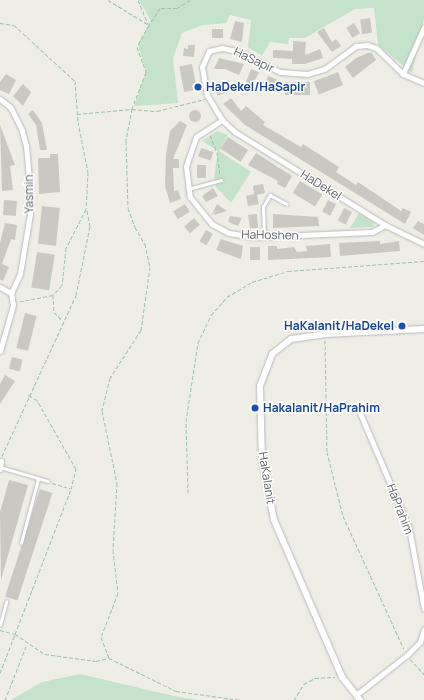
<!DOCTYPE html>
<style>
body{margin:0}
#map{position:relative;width:424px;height:700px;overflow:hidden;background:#eeeee6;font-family:Manrope,sans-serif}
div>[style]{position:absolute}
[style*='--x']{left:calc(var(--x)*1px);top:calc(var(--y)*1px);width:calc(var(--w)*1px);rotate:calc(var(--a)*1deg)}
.green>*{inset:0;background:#c5e3ca}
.building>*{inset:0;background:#cac8c2;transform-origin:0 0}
.round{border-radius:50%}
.path>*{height:1px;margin-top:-0.5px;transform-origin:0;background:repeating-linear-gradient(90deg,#9ec1ad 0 4px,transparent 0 6px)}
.roads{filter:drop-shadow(0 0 1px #b8babe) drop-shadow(0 0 1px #b8babe)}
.service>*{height:2.5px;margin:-1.25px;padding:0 1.25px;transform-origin:1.25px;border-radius:1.25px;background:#fff}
.minor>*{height:5px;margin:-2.5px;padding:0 2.5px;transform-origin:2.5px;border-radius:2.5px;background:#fff}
.tertiary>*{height:6px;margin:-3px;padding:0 3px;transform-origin:3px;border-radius:3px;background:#fff}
.dots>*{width:11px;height:11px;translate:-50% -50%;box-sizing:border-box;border:2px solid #fff;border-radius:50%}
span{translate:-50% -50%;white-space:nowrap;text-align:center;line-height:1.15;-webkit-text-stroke:3px #fff;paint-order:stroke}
.street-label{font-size:12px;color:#5e6065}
.transit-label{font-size:12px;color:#164399;font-weight:700}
.left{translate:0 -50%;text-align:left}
.right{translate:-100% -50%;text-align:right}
</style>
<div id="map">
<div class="green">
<i style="clip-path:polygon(139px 0,424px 0,424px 18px,412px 73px,378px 45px,374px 8px,355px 9px,305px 38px,289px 38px,288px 44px,270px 42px,262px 56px,248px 47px,251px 20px,230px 15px,226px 23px,203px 25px,182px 33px,173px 58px,178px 103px,134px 106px,146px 72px,138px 44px,151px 21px)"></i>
<i style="clip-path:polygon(217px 131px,228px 135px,219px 151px,251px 172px,231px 203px,216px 187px,214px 178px,218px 151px,202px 141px)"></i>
<i style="clip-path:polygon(359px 213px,374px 223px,373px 227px,350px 228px)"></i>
<i style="clip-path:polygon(80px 674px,178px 697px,200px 700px,11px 700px,42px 682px)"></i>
</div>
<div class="building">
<i style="left:370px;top:18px;width:15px;height:10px;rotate:82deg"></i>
<i style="clip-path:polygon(235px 21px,244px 23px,242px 42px,230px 39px)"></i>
<i style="left:354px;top:23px;width:12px;height:9px;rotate:59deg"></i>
<i style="clip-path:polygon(324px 28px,332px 42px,336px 39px,341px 46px,332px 52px,317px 32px)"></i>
<i style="left:212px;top:29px;width:11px;height:9px"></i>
<i style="clip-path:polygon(293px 41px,306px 42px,305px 55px,320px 49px,323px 58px,305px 64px,292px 64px,292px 59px,273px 58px,273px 50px,293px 51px)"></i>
<i style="clip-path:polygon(188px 45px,195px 45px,194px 57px,183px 56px,184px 48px,188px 49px)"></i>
<i style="clip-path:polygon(368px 53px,372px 53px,376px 60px,353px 78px,345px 67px,356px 58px)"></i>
<i style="clip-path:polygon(219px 58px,244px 64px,239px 75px,225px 69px,214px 69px)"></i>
<i style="left:192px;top:64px;width:26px;height:13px;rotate:79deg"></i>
<i style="clip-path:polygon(251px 69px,259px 72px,252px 86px,246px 82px)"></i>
<i style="left:338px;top:72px;width:14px;height:26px;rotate:69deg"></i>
<i style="clip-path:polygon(6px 74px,16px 80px,9px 94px,0 90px,0 82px)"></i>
<i style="left:268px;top:76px;width:9px;height:14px;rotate:21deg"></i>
<i style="left:223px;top:81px;width:12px;height:10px;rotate:70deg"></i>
<i style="left:285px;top:82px;width:25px;height:13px"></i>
<i style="clip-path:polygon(23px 84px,31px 92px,23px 106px,13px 96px)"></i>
<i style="clip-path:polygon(231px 98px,241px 111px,246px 106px,265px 122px,263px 125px,301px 147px,303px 144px,339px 167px,336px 172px,356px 185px,358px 182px,401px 211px,403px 208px,411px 212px,405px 224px,245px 125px,223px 104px)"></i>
<i class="round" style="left:189px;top:110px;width:12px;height:12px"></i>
<i style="clip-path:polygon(33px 110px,42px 123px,47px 150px,40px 150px,36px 125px,28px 114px)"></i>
<i style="clip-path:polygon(180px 121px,187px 125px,173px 159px,179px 159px,179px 168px,173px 168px,174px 191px,178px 190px,181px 199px,170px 203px,165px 186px,166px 154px,170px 131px)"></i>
<i style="clip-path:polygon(0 125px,15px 165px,10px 166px,13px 190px,2px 191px)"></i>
<i style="left:228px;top:137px;width:24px;height:14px;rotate:33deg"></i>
<i style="left:201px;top:148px;width:13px;height:9px;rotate:18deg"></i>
<i style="clip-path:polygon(256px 153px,292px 176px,285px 188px,277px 184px,278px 181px,248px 165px)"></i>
<i style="clip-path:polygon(50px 154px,58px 154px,60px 192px,39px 194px,38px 158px,50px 158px)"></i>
<i style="left:197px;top:165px;width:9px;height:13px"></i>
<i style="left:300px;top:181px;width:26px;height:14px;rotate:31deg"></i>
<i style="clip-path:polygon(263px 184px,265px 193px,257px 195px,259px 204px,248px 206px,246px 196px,254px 194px,253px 186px)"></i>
<i style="clip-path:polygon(213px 188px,218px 196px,206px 202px,202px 196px)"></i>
<i style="left:4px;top:200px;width:13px;height:15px;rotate:4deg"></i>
<i style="left:328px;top:200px;width:9px;height:13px;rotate:27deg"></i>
<i style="left:185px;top:204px;width:9px;height:14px;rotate:58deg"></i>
<i style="clip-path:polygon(217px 204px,227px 211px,214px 215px,216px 211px,211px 216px)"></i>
<i style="left:42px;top:206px;width:18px;height:38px;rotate:6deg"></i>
<i style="left:344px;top:208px;width:9px;height:14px;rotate:27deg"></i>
<i style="clip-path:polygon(257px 214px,258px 228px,250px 228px,248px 215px)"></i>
<i style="clip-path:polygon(273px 214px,318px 217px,319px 226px,273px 228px)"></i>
<i style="clip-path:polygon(230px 216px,242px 218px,238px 226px,228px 222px)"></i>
<i style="left:194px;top:218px;width:9px;height:13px;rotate:49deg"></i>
<i style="clip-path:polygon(418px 221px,424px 224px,424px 235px,413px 228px)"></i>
<i style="clip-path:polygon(5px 223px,17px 225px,15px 240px,11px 239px,2px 264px,9px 267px,3px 281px,0 280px,0 243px)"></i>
<i style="left:206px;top:230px;width:8px;height:13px;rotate:30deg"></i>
<i style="clip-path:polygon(221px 239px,243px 246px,241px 259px,216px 250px)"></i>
<i style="clip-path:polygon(380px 241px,380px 244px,399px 241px,400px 251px,340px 256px,339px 243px)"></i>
<i style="clip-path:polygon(330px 244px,331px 257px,268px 260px,268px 246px,277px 246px,277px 249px,294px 247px,297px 252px,307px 251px,306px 246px)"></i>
<i style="left:250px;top:247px;width:10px;height:13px"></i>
<i style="left:37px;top:252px;width:18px;height:36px;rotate:9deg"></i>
<i style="left:25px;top:313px;width:12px;height:36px;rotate:14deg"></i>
<i style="left:12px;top:357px;width:11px;height:12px;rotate:15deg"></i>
<i style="clip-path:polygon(5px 375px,15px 381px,0 404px,0 384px)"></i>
<i style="clip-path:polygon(9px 480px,28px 485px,1px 580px,0 512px)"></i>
<i style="left:40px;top:489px;width:13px;height:113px;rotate:18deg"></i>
</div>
<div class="path">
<i style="--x:108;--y:0;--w:48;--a:31.4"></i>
<i style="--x:138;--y:0;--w:26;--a:67"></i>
<i style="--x:190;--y:0;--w:15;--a:148"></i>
<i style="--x:177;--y:8;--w:17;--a:180"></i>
<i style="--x:160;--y:8;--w:20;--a:123"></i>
<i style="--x:149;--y:25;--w:25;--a:119"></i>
<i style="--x:137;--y:47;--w:27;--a:70"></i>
<i style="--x:146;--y:72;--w:40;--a:111"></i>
<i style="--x:132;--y:109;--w:25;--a:5"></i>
<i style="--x:157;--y:111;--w:49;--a:-14.3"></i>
<i style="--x:0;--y:23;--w:14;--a:8"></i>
<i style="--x:14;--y:25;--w:83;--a:42.6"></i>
<i style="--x:75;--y:81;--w:41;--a:85.8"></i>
<i style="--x:78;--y:122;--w:51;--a:78.7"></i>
<i style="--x:88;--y:172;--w:37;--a:93"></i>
<i style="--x:86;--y:209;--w:44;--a:117.1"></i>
<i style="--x:66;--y:248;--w:37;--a:96"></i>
<i style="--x:62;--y:285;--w:13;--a:132"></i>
<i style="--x:53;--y:295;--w:36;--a:169"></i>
<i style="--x:77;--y:114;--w:55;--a:-5.2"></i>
<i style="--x:132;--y:109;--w:33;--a:101"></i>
<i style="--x:126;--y:141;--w:67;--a:88.3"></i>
<i style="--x:128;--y:208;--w:20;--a:70"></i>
<i style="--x:135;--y:227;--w:20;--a:60"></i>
<i style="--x:145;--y:244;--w:24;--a:78"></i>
<i style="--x:150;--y:267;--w:64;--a:98.1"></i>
<i style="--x:141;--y:330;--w:57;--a:122.9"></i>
<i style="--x:110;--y:378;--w:34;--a:104"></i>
<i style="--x:102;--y:411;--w:74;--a:78.2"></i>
<i style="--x:117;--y:483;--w:67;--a:93.4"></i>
<i style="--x:113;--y:550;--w:43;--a:83.4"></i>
<i style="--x:118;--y:593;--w:47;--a:111.1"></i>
<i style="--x:101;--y:637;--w:22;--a:69"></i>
<i style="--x:210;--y:135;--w:18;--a:68"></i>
<i style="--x:217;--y:152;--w:24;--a:83"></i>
<i style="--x:53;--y:295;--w:17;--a:87"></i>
<i style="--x:54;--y:312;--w:11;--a:45"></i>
<i style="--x:325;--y:340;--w:112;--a:89"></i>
<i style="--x:327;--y:452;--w:66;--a:76"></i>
<i style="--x:343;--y:516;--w:146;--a:65.4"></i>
<i style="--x:2;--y:456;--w:177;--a:-65.3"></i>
<i style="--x:76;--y:295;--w:70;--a:-78.5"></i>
<i style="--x:90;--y:226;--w:16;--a:-101"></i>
<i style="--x:52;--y:483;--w:19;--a:16"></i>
<i style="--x:188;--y:493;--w:72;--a:-91.6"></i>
<i style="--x:186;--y:421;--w:79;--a:-81.3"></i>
<i style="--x:198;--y:343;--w:31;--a:-65"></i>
<i style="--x:211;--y:315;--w:24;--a:-48"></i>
<i style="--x:227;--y:297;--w:29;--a:-31"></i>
<i style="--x:252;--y:282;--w:38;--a:-17"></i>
<i style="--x:288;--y:271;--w:136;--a:-4.2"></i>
<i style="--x:0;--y:630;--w:16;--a:15"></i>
<i style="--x:15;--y:634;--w:36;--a:34"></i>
<i style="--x:45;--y:654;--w:51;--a:7.8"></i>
<i style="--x:96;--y:661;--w:13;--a:-13"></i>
<i style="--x:109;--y:658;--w:75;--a:26.2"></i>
<i style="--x:176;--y:691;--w:66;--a:7.9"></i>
<i style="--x:410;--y:659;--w:21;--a:47"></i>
<i style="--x:0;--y:673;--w:197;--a:-68.9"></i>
<i style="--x:71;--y:489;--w:21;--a:-76"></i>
<i style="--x:76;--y:469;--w:79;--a:-119.5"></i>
<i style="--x:37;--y:400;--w:10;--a:-151"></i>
<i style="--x:5;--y:700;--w:60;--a:-68.6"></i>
<i style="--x:294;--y:700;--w:19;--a:-58"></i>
<i style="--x:304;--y:684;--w:13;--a:-29"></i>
<i style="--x:315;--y:678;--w:20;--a:-3"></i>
</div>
<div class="roads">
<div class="service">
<i style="--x:188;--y:189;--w:34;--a:-15"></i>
<i style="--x:264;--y:236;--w:29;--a:-92"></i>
<i style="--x:263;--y:207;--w:14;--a:-60"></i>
<i style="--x:270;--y:195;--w:19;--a:28"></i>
<i style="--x:0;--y:467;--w:50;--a:16.3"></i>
<i style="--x:21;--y:543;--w:66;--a:-75.1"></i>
<i style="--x:0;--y:625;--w:24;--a:-75"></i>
</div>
<div class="minor">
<i style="--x:403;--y:74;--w:51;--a:-65.9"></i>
<i style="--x:424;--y:83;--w:23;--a:-157"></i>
<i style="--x:403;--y:74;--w:37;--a:-136"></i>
<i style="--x:376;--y:48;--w:9;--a:-162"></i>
<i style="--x:367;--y:45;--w:11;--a:175"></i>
<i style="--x:356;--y:46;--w:39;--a:144"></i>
<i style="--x:324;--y:69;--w:17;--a:163"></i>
<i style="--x:308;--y:74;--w:28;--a:-176"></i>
<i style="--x:280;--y:72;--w:48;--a:-154"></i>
<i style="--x:237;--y:51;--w:15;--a:-169"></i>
<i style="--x:222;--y:48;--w:13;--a:167"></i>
<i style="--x:209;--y:51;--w:17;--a:114"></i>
<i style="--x:202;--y:67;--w:28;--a:80"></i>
<i style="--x:207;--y:95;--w:29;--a:59"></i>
<i style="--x:222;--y:120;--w:18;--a:43"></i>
<i style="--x:235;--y:132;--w:176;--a:31.8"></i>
<i style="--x:385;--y:225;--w:43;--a:26"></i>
<i style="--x:0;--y:99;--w:14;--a:39"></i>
<i style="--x:11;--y:108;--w:25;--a:64"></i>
<i style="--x:22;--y:131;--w:16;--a:75"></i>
<i style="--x:26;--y:146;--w:44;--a:84.8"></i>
<i style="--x:30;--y:190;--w:24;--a:90"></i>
<i style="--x:30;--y:214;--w:61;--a:99.5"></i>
<i style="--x:20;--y:274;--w:21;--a:115"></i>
<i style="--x:222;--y:120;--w:31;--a:147"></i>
<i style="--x:196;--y:137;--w:31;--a:109"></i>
<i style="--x:186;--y:166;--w:31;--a:83"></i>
<i style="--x:190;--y:197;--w:35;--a:51"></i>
<i style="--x:212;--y:224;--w:19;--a:28"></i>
<i style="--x:229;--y:233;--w:24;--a:9"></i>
<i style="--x:253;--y:237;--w:119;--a:-2.4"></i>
<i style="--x:372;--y:232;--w:15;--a:-28"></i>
<i style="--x:0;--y:287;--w:13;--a:29"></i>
<i style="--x:0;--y:351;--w:48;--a:-74.2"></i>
<i style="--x:13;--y:305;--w:12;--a:-99"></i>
<i style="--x:360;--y:413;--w:125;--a:66.9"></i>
<i style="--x:409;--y:528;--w:82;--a:79.5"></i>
<i style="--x:0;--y:469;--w:8;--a:-83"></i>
<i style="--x:356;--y:695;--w:65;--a:-38.1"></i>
<i style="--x:407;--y:655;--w:18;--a:-45"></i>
<i style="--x:420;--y:642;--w:13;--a:-72"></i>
</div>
<div class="tertiary">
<i style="--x:360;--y:700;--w:29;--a:-128"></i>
<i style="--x:342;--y:677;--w:171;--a:-113.4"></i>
<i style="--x:274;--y:520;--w:62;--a:-101.1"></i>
<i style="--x:262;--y:459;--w:73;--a:-91.6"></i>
<i style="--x:260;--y:386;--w:34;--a:-69"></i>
<i style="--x:272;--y:354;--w:24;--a:-38"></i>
<i style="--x:291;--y:339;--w:34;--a:-8"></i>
<i style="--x:325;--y:334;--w:99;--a:-2.9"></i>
</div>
</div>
<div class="dots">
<i style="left:198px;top:87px;background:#1a4fb4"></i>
<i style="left:402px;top:326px;background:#1a4fb4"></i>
<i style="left:255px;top:408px;background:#1a4fb4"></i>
</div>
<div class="street-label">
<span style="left:254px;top:60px;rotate:25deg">HaSapir</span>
<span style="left:321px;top:185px;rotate:32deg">HaDekel</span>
<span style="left:29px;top:194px;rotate:-91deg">Yasmin</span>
<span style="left:270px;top:235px;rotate:1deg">HaHoshen</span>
<span style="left:267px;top:478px;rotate:81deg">HaKalanit</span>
<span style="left:400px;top:509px;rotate:69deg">HaPrahim</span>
</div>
<div class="transit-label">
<span class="left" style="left:206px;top:87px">HaDekel/HaSapir</span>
<span class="right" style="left:394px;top:326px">HaKalanit/HaDekel</span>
<span class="left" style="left:263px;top:408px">Hakalanit/HaPrahim</span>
</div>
</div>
